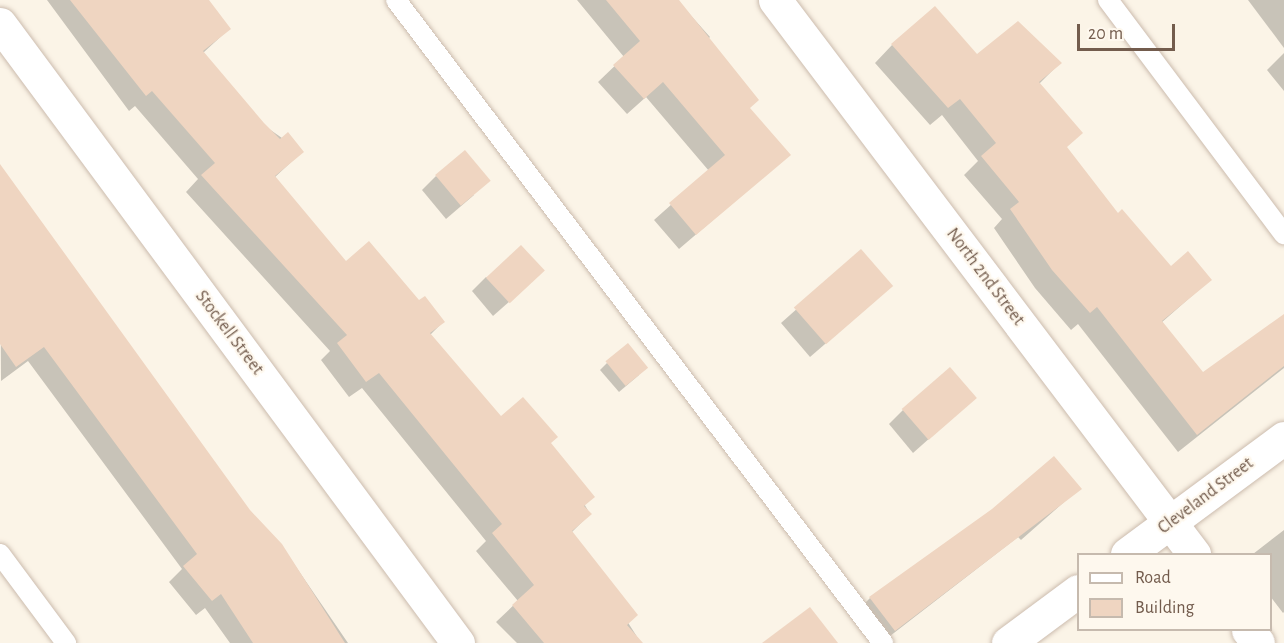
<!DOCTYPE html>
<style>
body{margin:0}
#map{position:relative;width:1284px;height:643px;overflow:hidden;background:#fbf4e7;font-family:"Alegreya Sans",sans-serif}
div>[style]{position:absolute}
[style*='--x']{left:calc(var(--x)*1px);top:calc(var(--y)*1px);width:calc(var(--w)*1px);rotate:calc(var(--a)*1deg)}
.shadow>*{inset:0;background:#0003}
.building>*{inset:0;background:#efd5c1;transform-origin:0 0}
.roads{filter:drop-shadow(0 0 2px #ccbcae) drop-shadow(0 0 2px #ccbcae)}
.lane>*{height:20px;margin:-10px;padding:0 10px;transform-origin:10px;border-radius:10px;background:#fff}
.street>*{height:33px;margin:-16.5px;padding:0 16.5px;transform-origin:16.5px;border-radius:16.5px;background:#fff}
.secondary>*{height:33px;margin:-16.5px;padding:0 16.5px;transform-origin:16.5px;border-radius:16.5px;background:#fff}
span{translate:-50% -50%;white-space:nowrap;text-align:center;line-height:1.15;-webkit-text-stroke:4.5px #fef8ee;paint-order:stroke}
.street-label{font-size:18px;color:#735c4d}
.legend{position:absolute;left:1077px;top:553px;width:195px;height:78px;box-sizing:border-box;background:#fef8ee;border:2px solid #c6baae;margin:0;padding:8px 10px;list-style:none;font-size:18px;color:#735c4d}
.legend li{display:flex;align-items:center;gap:12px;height:30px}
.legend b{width:30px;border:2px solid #c6baae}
.scale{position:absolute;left:1077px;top:24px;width:98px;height:27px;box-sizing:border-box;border:3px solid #735c4d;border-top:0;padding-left:8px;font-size:18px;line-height:21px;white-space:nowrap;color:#735c4d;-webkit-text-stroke:4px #fef8ee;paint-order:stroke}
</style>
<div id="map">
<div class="shadow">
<i style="clip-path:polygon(47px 0,207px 0,229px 29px,203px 53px,262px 124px,302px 152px,274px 178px,346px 263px,419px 302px,443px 322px,430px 335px,501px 418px,549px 443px,590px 514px,571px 533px,641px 643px,517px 643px,496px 622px,518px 601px,476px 551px,486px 541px,362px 388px,349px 397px,321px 360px,330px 351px,186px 192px,198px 179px,135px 106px,129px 111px)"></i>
<i style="clip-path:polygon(577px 0,677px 0,710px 37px,706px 41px,749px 108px,789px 155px,679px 249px,654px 220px,709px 171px,646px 97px,627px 114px,598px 82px,624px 57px)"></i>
<i style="clip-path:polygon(1248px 0,1284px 0,1284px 48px)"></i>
<i style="clip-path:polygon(892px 45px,1060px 63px,1039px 84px,1066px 148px,1117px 215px,1171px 268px,1210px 280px,1161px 323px,1203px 374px,1284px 316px,1284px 368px,1178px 452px,1078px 324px,1071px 330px,1035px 288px,994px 228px,1002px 219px,964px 175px,978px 161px,942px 115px,930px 125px,875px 63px)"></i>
<i style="clip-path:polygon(1284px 53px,1284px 91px,1267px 70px)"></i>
<i style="clip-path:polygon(0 173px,249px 511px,281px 545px,348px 643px,230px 643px,205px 608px,196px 615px,169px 582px,182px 569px,28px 361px,1px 381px)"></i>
<i style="clip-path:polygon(436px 176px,474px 195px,446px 219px,422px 190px)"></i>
<i style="clip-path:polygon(861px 252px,876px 300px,810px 357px,781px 323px)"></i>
<i style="clip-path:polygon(486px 277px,528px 285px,493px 316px,472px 291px)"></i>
<i style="clip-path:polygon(607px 363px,639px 375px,619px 392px,600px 370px)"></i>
<i style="clip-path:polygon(975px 398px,913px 453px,889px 424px,903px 410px)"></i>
<i style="clip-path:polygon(1080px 488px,1021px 540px,1018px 537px,881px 643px,856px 612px,870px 598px)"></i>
<i style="clip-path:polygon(1284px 530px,1284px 612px,1283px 613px,1270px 596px,1270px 554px,1253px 554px)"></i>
</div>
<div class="building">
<i style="clip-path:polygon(70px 0,209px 0,231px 29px,203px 51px,264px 123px,280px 139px,288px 132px,304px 152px,275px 176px,346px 261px,369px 241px,419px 300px,425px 296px,445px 322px,430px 333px,501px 416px,523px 397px,558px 437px,551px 443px,595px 497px,584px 506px,592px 514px,572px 531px,638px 615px,627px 625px,643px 643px,544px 643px,512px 605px,534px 585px,492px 533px,502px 524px,379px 373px,366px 382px,337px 343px,347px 335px,201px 175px,215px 163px,152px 91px,146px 96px)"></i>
<i style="clip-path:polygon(606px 0,679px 0,759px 100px,750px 108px,791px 155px,696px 235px,669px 203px,725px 155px,663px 82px,644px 99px,613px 65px,640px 41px)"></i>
<i style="clip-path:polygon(935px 6px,977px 54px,1018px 21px,1062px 63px,1039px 82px,1083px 133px,1067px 147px,1118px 213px,1122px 209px,1171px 266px,1188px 251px,1212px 280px,1162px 321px,1203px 372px,1284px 314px,1284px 366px,1197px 435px,1097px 307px,1090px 313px,1052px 270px,1010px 209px,1019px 202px,981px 156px,996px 143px,960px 99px,948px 108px,891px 44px)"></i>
<i style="left:465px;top:150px;width:40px;height:39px;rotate:50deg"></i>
<i style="clip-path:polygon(0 164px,250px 510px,282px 544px,345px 643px,253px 643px,221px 594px,212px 601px,183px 566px,197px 554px,44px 347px,16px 367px,0 344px)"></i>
<i style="left:521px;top:245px;width:35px;height:48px;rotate:47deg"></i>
<i style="left:861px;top:249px;width:49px;height:89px;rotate:49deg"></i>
<i style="left:628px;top:343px;width:32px;height:29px;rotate:51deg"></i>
<i style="left:950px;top:367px;width:41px;height:64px;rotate:49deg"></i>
<i style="clip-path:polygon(1054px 456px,1082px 489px,895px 631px,869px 597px,992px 509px)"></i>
<i style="clip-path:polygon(810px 607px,838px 643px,762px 643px)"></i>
</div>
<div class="roads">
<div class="lane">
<i style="--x:396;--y:0;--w:807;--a:52.86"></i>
<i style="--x:1108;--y:0;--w:293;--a:53.1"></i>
<i style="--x:0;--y:554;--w:111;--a:53.4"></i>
</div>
<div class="street">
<i style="--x:775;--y:0;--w:695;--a:52.9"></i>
<i style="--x:0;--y:24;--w:770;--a:53.5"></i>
<i style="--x:1248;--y:630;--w:16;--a:52"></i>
</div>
<div class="secondary">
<i style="--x:1127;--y:554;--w:195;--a:-36.5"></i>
<i style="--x:1008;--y:643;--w:87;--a:-36.6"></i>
</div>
</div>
<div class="street-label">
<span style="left:985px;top:277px;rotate:53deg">North 2nd Street</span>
<span style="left:229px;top:333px;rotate:53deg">Stockell Street</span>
<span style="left:1206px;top:496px;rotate:-37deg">Cleveland Street</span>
</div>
<ul class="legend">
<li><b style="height:8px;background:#fff"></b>Road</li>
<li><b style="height:16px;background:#efd5c1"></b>Building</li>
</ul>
<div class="scale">20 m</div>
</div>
